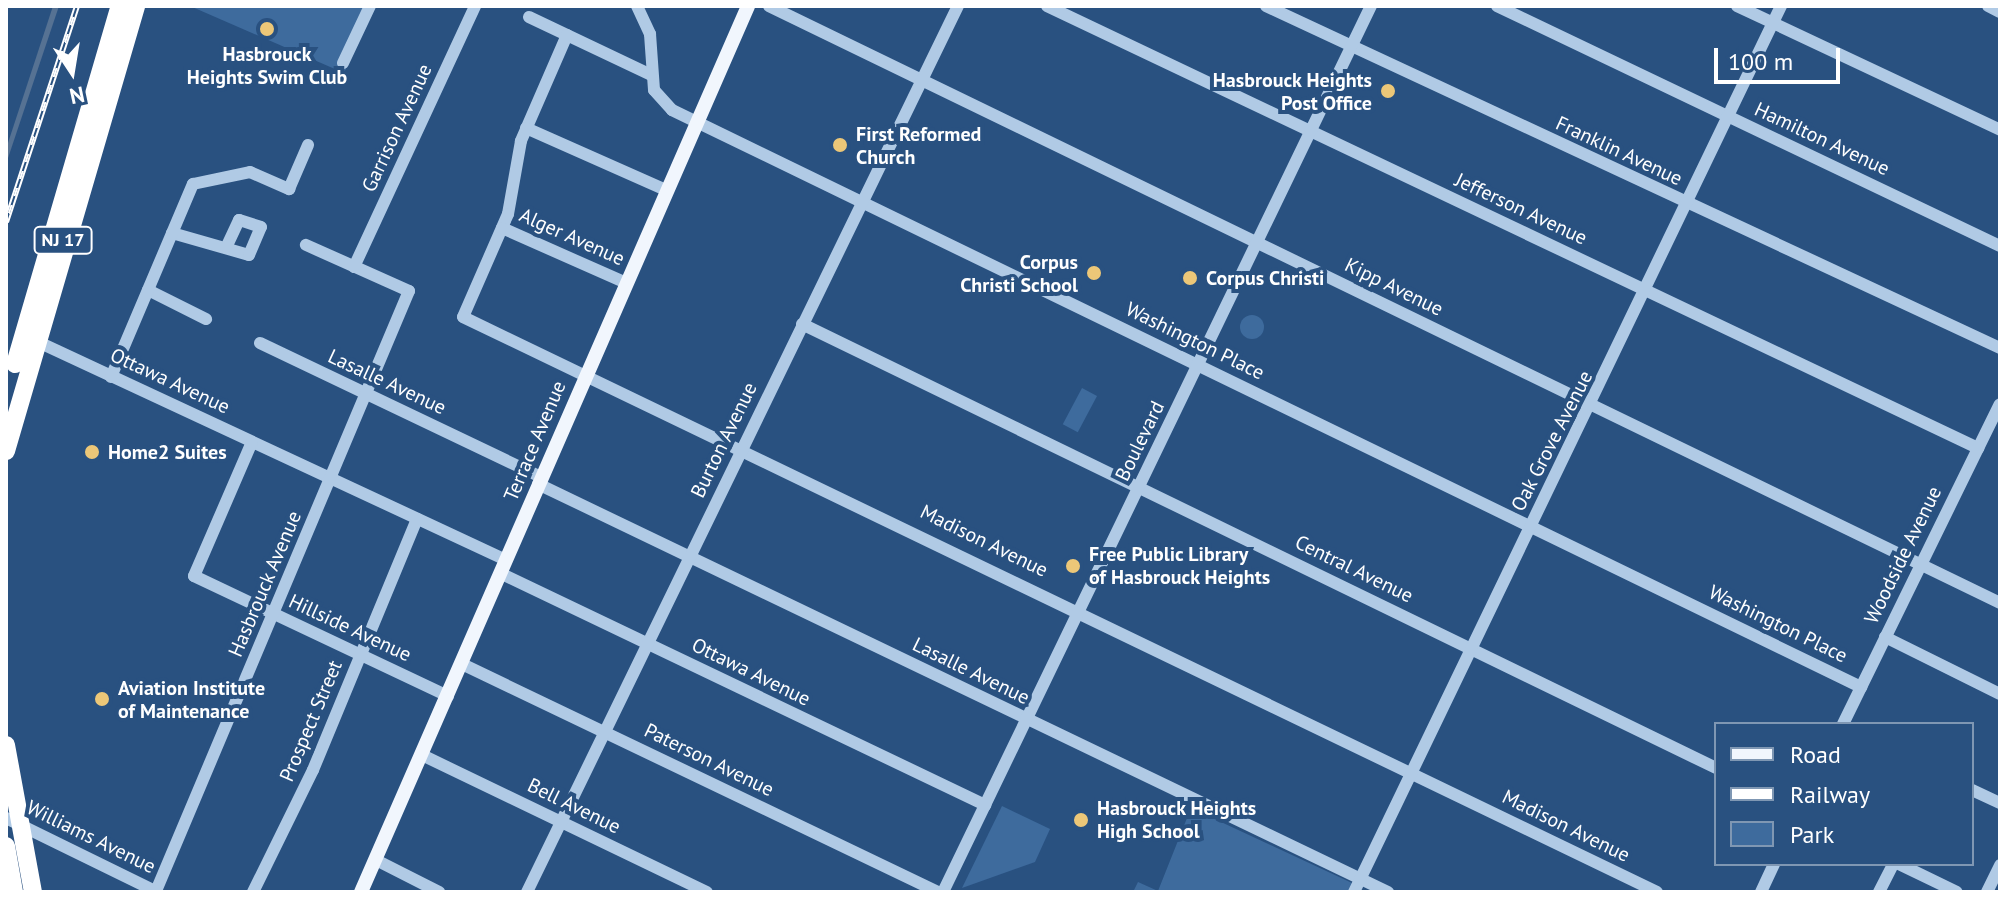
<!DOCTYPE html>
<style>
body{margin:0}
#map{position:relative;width:2006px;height:898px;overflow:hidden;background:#295180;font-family:"PT Sans",sans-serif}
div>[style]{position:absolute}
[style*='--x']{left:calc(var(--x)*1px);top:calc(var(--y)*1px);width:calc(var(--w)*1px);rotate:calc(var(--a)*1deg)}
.green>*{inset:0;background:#3e6b9d;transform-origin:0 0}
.round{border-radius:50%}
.water>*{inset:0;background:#567293}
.minor>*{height:12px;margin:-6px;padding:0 6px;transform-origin:6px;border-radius:6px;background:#b0cae5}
.major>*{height:14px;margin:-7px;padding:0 7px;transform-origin:7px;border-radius:7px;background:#f1f6fd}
.highway>*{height:18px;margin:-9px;padding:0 9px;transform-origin:9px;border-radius:9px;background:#fff}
.rail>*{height:6px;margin-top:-3px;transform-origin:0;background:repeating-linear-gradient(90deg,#295180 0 9px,#fff 0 18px);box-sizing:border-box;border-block:2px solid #fff}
.dots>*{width:22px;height:22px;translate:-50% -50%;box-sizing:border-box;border:4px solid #295180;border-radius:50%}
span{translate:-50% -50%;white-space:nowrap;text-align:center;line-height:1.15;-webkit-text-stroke:8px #295180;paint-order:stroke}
.shield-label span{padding:2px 6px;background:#295180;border:2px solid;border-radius:6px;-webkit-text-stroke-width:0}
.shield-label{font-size:18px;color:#fff;font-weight:700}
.poi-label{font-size:20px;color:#fff;font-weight:700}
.right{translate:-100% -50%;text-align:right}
.left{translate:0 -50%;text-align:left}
.street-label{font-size:20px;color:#fff}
.frame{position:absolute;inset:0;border:8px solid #fff;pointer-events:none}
.legend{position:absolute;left:1714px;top:722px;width:260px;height:144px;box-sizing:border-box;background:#295180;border:2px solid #7f97b3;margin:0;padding:10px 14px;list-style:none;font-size:24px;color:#fff}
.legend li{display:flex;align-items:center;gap:16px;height:40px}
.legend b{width:40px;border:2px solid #7f97b3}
.north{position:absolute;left:32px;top:32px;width:80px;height:80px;-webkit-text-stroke:6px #295180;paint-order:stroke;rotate:168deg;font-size:22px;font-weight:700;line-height:32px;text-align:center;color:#fff}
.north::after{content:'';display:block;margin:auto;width:28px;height:36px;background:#fff;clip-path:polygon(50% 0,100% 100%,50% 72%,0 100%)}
.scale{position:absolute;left:1714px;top:48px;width:126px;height:36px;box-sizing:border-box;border:4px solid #fff;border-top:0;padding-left:10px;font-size:24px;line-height:28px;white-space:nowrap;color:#fff;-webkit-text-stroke:6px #295180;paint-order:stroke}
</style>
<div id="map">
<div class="green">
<i style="clip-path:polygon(190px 6px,375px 6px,344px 73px)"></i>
<i class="round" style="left:1240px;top:315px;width:24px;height:24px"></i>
<i style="left:1082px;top:388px;width:17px;height:41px;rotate:28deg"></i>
<i style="clip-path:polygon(1002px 806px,1050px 829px,1035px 862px,962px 888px)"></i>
<i style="clip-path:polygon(1191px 808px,1352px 883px,1348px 892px,1133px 892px,1138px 882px,1158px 891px)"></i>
</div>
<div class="water">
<i style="clip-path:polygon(53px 6px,59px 6px,6px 164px,6px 149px)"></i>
</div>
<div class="minor">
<i style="--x:637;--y:6;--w:31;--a:65"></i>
<i style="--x:650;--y:34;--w:56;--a:85.9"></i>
<i style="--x:654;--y:90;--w:27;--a:48"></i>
<i style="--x:672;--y:110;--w:1322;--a:25.89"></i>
<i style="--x:769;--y:6;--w:1368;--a:25.87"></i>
<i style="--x:1047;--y:6;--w:1031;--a:25.4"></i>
<i style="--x:1266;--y:6;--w:810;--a:24.98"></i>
<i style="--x:1497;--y:6;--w:557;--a:25.51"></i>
<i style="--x:1737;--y:6;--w:291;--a:25.2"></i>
<i style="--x:1988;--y:6;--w:13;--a:27"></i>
<i style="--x:529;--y:17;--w:135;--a:25.4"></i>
<i style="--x:567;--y:35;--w:116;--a:113.5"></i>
<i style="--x:521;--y:141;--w:74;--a:100.1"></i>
<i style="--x:508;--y:214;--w:112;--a:113.6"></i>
<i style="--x:463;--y:317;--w:1325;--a:25.71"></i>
<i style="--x:343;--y:63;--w:63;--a:-64.7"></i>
<i style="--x:526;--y:128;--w:153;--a:23.9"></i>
<i style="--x:502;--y:228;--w:136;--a:23.9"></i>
<i style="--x:172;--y:233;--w:80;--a:15.9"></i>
<i style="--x:249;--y:255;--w:30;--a:-67"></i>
<i style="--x:261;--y:227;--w:23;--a:-162"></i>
<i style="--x:239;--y:220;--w:29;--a:115"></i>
<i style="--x:354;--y:267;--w:288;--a:-65.1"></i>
<i style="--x:148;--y:290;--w:65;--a:26.6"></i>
<i style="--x:802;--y:324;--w:1016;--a:25.91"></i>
<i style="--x:34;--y:340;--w:521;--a:24.99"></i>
<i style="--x:260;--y:343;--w:311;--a:25.5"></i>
<i style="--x:111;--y:377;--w:210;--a:-67"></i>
<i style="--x:193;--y:184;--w:58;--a:-11.9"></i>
<i style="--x:250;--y:172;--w:43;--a:23.6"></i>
<i style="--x:289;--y:189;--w:48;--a:-66.6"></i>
<i style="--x:252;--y:442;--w:146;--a:113.4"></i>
<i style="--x:194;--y:576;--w:281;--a:25.3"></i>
<i style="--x:538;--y:484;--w:943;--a:25.64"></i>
<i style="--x:500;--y:573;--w:538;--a:25.56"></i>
<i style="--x:1885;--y:637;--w:128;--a:26.4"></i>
<i style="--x:462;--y:664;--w:528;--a:25.59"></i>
<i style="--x:1843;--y:724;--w:356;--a:-63.9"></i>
<i style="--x:424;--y:756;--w:314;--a:25.7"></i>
<i style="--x:1972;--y:790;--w:31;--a:25"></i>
<i style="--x:6;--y:818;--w:168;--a:26.1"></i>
<i style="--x:376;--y:860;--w:71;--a:26.9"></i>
<i style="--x:1899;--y:864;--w:64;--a:25.8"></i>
<i style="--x:156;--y:891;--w:651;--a:-67.14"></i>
<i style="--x:409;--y:291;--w:113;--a:-155.9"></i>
<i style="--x:253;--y:892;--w:136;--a:-63.8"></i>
<i style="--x:313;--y:770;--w:272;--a:-67.5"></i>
<i style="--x:527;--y:892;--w:985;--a:-64.06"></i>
<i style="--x:943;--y:892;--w:984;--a:-64.22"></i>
<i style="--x:1354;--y:892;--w:984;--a:-64.27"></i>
<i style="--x:1761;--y:892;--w:31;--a:-65"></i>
<i style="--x:1879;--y:892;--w:31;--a:-63"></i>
<i style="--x:1987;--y:892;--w:30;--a:-64"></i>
</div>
<div class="major">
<i style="--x:361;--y:892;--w:967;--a:-66.4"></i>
</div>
<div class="highway">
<i style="--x:15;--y:364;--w:373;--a:-73.7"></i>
<i style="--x:6;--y:451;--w:464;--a:-73.7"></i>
<i style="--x:6;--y:745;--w:149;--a:79.6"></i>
<i style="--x:6;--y:846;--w:47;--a:80.1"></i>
</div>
<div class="rail">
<i style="--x:6;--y:222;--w:227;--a:-71.8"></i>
</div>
<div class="dots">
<i style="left:267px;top:29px;background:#ecc778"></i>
<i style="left:1388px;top:91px;background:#ecc778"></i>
<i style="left:840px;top:145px;background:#ecc778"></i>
<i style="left:1094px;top:273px;background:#ecc778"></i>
<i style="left:1190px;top:278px;background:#ecc778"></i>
<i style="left:92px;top:452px;background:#ecc778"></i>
<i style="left:1073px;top:566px;background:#ecc778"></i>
<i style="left:102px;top:699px;background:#ecc778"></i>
<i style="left:1081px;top:820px;background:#ecc778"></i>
</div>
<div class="shield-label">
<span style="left:63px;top:240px">NJ 17</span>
</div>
<div class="poi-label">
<span style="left:267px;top:66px">Hasbrouck<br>Heights Swim Club</span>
<span class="right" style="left:1372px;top:92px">Hasbrouck Heights<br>Post Office</span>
<span class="left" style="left:856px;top:146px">First Reformed<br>Church</span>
<span class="right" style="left:1078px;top:274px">Corpus<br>Christi School</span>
<span class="left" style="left:1206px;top:278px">Corpus Christi</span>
<span class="left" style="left:108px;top:452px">Home2 Suites</span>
<span class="left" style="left:1089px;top:566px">Free Public Library<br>of Hasbrouck Heights</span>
<span class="left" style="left:118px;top:700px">Aviation Institute<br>of Maintenance</span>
<span class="left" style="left:1097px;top:820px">Hasbrouck Heights<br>High School</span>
</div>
<div class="street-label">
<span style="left:397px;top:128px;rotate:-65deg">Garrison Avenue</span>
<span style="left:1822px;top:139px;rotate:25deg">Hamilton Avenue</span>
<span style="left:1619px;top:151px;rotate:25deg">Franklin Avenue</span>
<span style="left:1521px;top:209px;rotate:25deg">Jefferson Avenue</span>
<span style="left:572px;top:237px;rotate:24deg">Alger Avenue</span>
<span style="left:1394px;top:287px;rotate:26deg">Kipp Avenue</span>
<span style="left:1195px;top:341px;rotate:26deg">Washington Place</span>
<span style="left:170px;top:381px;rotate:25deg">Ottawa Avenue</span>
<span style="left:387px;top:382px;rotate:25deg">Lasalle Avenue</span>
<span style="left:724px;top:440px;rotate:-64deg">Burton Avenue</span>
<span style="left:535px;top:441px;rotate:-67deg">Terrace Avenue</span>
<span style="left:1140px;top:441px;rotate:-64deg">Boulevard</span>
<span style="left:1552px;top:441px;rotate:-63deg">Oak Grove Avenue</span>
<span style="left:984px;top:541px;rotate:26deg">Madison Avenue</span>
<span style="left:1903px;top:555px;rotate:-64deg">Woodside Avenue</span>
<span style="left:1354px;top:569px;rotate:26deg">Central Avenue</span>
<span style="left:265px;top:584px;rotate:-67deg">Hasbrouck Avenue</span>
<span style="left:1778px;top:624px;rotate:26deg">Washington Place</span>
<span style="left:350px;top:628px;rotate:25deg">Hillside Avenue</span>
<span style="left:971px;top:671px;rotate:26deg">Lasalle Avenue</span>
<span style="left:751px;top:672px;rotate:26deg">Ottawa Avenue</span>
<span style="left:311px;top:721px;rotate:-67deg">Prospect Street</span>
<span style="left:709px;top:760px;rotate:26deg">Paterson Avenue</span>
<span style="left:574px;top:806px;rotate:26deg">Bell Avenue</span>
<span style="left:1566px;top:826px;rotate:26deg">Madison Avenue</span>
<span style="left:91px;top:837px;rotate:26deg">Williams Avenue</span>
</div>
<div class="frame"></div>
<ul class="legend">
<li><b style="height:10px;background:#f1f6fd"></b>Road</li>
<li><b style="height:10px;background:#fff"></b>Railway</li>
<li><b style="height:22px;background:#3e6b9d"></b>Park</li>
</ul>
<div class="north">N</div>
<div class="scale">100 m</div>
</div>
